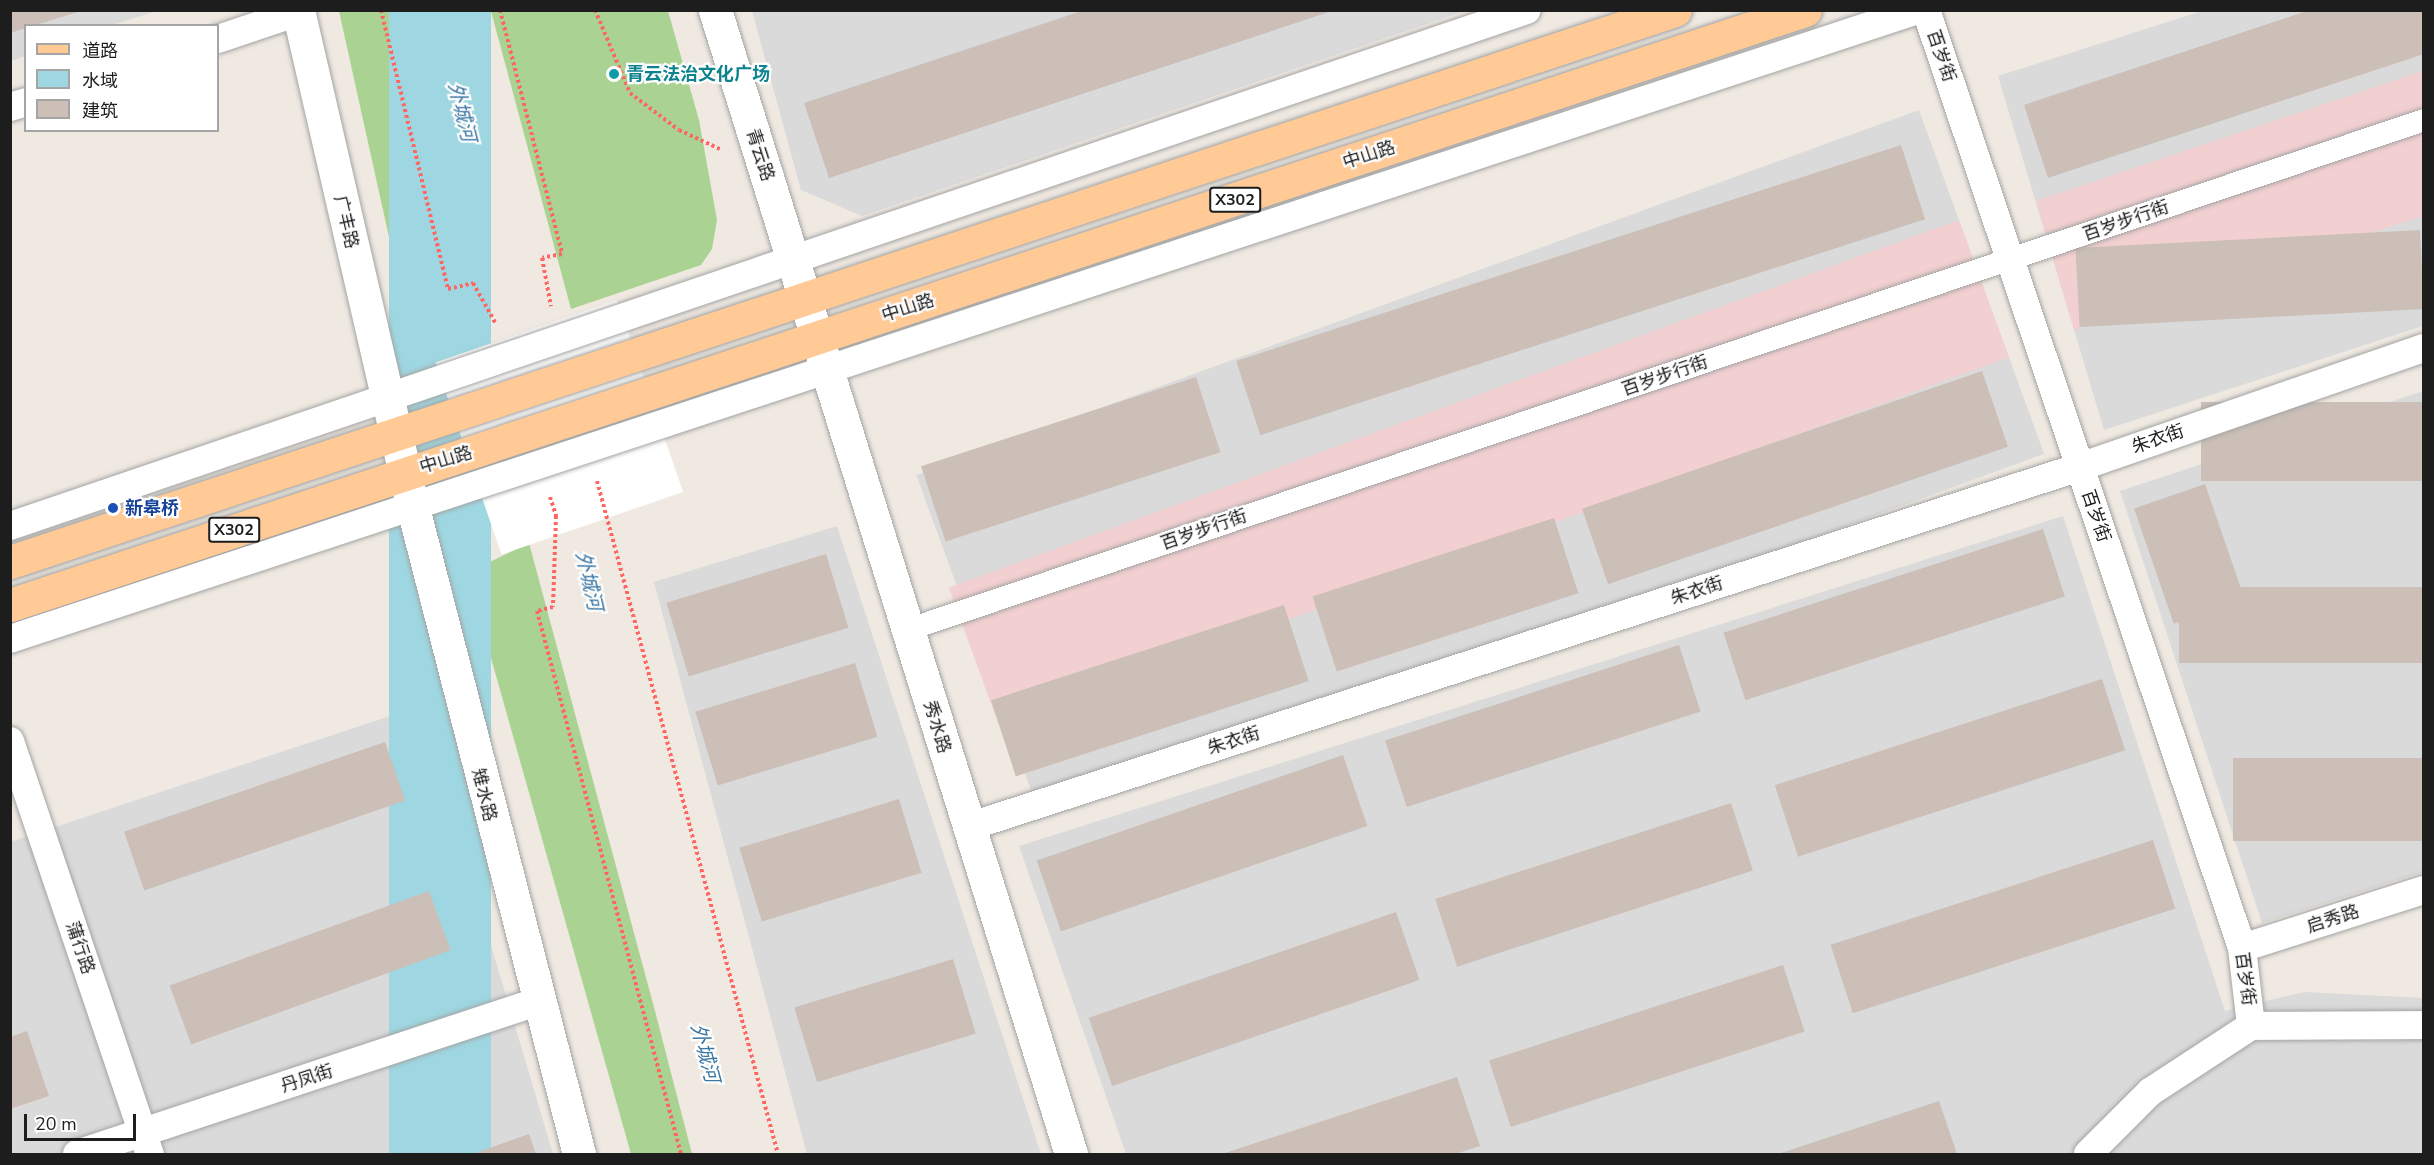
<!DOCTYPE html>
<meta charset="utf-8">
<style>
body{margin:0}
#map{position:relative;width:2434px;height:1165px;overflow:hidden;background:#efe9e1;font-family:"Nunito Sans","Noto Sans SC",sans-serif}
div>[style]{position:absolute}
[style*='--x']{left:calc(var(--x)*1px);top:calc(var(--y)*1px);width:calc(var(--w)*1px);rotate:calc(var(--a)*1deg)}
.residential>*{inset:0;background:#dbdada;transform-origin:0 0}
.commercial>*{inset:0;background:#f2cfd0;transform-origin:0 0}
.forest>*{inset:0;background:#aad293}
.water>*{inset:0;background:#9ed7e1;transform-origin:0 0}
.pier>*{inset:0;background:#fff;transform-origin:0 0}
.building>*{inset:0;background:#cbbfb7;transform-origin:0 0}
.path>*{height:4px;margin-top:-2px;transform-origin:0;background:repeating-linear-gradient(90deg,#ff6662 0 3px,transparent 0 6px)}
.roads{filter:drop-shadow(0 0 2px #a4a4a4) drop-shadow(0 0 2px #a4a4a4)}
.pedestrian>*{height:22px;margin:-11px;padding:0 11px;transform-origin:11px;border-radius:11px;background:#fff}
.minor>*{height:28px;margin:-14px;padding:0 14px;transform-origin:14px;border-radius:14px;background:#fff}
.tertiary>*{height:33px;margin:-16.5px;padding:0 16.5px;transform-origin:16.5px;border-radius:16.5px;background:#fff}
.primary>*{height:33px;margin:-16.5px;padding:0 16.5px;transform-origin:16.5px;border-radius:16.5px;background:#ffca96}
.dots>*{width:16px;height:16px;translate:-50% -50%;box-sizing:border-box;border:3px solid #fff;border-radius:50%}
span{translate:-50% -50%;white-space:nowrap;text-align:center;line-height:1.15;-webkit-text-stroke:4.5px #fff;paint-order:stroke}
.shield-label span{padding:2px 4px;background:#fff;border:2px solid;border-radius:4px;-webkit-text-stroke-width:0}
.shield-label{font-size:16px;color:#1d1d1d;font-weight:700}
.street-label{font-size:18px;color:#1d1d1d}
.culture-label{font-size:18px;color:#0d838f;font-weight:700}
.left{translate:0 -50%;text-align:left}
.transit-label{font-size:18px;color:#164399;font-weight:700}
.water-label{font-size:20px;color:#3d78a4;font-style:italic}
.frame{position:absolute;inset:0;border:12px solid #1d1d1d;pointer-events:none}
.legend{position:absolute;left:24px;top:24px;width:195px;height:108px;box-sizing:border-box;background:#fff;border:2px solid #a5a5a5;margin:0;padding:8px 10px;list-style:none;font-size:18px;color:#1d1d1d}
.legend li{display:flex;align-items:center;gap:12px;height:30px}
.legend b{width:30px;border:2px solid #a5a5a5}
.scale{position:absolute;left:24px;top:1114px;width:112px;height:27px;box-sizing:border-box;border:3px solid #1d1d1d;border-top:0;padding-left:8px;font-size:18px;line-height:21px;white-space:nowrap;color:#1d1d1d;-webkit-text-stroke:4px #fff;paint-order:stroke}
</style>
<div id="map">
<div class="residential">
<i style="clip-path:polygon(10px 11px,156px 11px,113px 25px,26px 26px,25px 56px,11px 61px)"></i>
<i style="clip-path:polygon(752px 11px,1465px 11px,862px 216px,801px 190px)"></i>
<i style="clip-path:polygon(2202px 11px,2423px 11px,2423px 326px,2104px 430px,1998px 76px)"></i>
<i style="left:1919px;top:110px;width:366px;height:1067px;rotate:70deg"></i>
<i style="clip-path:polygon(2423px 391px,2423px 872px,2262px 923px,2120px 491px)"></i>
<i style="clip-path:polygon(2063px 516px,2225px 1011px,2304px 992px,2423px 998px,2423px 1154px,1126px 1154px,1019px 846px)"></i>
<i style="clip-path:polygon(837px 526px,1041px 1154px,807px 1154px,654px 582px)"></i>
<i style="clip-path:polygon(420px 706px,553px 1154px,11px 1154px,10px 842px)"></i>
</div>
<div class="commercial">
<i style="clip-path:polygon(2423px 71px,2423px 216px,2074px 330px,2036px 201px)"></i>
<i style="left:1959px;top:220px;width:146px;height:1075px;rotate:70deg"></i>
</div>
<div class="forest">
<i style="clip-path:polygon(339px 11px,389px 11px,475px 347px,448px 352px,412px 341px)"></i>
<i style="clip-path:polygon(491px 11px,668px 11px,699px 120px,717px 220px,712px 249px,701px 265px,571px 309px)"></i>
<i style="clip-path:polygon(529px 543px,655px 1011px,692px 1154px,631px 1154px,467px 573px)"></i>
</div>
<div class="water">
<i style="left:389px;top:11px;width:102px;height:1182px"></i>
</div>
<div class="pier">
<i style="left:617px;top:300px;width:203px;height:192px;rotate:71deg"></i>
</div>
<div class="building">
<i style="clip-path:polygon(10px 10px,81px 10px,81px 11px,10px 33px)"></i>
<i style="clip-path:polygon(1085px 10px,1332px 11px,829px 178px,804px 103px)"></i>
<i style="clip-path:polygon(2310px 10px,2424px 10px,2424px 54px,2048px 178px,2024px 105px)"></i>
<i style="left:1901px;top:145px;width:78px;height:699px;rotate:72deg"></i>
<i style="left:2420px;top:230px;width:79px;height:345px;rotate:87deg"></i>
<i style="left:1982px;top:371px;width:80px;height:423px;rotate:71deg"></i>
<i style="left:1196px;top:377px;width:79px;height:289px;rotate:72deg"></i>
<i style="left:2424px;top:402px;width:79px;height:223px;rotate:90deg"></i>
<i style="left:2205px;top:484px;width:122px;height:75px;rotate:71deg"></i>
<i style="left:1554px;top:518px;width:79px;height:254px;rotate:72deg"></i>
<i style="left:2043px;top:529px;width:71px;height:336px;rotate:72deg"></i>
<i style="left:826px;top:554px;width:77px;height:167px;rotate:73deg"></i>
<i style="left:2424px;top:587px;width:76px;height:245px;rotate:90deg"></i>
<i style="left:1284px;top:605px;width:80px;height:308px;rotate:72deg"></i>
<i style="left:1679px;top:645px;width:70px;height:309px;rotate:72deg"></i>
<i style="left:855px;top:663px;width:77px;height:167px;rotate:73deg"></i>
<i style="left:2102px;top:679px;width:75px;height:344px;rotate:72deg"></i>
<i style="left:385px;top:742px;width:62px;height:276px;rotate:71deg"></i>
<i style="left:1343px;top:755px;width:75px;height:324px;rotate:71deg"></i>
<i style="left:2424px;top:758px;width:83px;height:191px;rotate:90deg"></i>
<i style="left:899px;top:799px;width:77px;height:167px;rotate:73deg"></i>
<i style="left:1731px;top:803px;width:71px;height:311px;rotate:72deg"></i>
<i style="left:2153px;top:840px;width:72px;height:339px;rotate:72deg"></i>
<i style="left:429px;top:891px;width:63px;height:276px;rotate:70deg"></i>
<i style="left:1396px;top:912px;width:72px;height:325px;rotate:71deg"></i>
<i style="left:953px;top:959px;width:78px;height:166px;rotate:73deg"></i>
<i style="left:1783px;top:965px;width:70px;height:309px;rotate:72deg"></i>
<i style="clip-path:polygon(27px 1031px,49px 1096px,10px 1109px,10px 1037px)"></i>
<i style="clip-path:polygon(1457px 1077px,1480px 1146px,1455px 1154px,1222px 1154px)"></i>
<i style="clip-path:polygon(1939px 1101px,1957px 1154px,1778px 1154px)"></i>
<i style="clip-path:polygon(529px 1134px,536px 1154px,473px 1154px)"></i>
</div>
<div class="path">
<i style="--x:381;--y:10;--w:287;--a:76.5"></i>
<i style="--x:448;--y:289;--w:26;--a:-13"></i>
<i style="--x:473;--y:283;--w:47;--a:60.7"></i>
<i style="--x:500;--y:10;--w:252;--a:75.7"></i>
<i style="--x:562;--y:254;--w:20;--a:169"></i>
<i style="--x:542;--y:258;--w:49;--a:79.4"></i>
<i style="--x:595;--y:10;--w:90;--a:67.1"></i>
<i style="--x:630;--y:93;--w:61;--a:37.1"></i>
<i style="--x:679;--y:130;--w:45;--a:24.9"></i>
<i style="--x:597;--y:481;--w:697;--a:74.95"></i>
<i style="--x:550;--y:497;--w:20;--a:72"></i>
<i style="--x:556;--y:516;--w:91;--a:91.9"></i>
<i style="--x:553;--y:607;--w:16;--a:166"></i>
<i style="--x:537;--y:611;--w:562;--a:75.15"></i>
</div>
<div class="roads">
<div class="pedestrian">
<i style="--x:907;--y:630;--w:1600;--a:-18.58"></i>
</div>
<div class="minor">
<i style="--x:1926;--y:10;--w:990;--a:71.38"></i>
<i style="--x:2242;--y:948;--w:79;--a:83.4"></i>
<i style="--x:218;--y:39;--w:84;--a:-18.6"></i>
<i style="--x:10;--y:107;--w:17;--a:-17"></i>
<i style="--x:10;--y:526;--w:1602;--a:-18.79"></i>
<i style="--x:10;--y:639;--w:2008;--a:-18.25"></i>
<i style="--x:10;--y:741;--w:436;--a:71.3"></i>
<i style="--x:968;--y:827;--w:1169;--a:-17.94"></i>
<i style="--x:2080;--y:467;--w:364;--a:-19.1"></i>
<i style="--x:2242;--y:948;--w:191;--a:-17.7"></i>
<i style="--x:77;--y:1154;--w:484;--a:-18.3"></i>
<i style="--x:2088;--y:1154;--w:88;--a:-45"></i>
<i style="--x:2150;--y:1092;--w:121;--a:-33.2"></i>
<i style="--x:2251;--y:1026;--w:173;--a:-0.3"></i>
</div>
<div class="tertiary">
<i style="--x:298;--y:10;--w:507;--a:77.01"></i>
<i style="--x:412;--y:504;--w:671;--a:75.59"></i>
<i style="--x:715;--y:10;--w:1198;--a:72.71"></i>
</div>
<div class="primary">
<i style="--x:10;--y:562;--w:1754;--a:-18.34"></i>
<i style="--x:10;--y:605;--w:1891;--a:-18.34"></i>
</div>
</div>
<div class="dots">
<i style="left:614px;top:74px;background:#0f9aa8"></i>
<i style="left:113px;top:508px;background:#1a4fb4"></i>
</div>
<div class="shield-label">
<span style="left:1235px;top:200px">X302</span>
<span style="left:234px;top:530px">X302</span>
</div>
<div class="street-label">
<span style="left:1941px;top:56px;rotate:71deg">百岁街</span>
<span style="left:760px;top:155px;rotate:72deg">青云路</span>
<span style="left:1369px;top:155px;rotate:-18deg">中山路</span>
<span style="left:2126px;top:221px;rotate:-19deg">百岁步行街</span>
<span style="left:346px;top:222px;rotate:77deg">广丰路</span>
<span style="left:908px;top:308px;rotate:-18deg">中山路</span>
<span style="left:1665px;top:376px;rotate:-19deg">百岁步行街</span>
<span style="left:2158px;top:439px;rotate:-19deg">朱衣街</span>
<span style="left:446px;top:460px;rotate:-17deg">中山路</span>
<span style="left:2096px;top:516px;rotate:71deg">百岁街</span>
<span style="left:1204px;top:530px;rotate:-19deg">百岁步行街</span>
<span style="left:1697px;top:591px;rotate:-18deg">朱衣街</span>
<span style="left:937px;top:727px;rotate:73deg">秀水路</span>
<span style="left:1234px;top:741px;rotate:-18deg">朱衣街</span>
<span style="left:484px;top:795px;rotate:76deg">雉水路</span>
<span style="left:2333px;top:919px;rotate:-18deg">启秀路</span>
<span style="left:80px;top:948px;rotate:71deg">蒲行路</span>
<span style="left:2245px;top:979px;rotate:82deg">百岁街</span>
<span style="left:307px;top:1079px;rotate:-18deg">丹凤街</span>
</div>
<div class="culture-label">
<span class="left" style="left:626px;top:74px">青云法治文化广场</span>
</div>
<div class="transit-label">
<span class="left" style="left:125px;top:508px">新皋桥</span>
</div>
<div class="water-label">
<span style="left:462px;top:112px;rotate:76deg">外城河</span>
<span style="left:589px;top:581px;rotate:77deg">外城河</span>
<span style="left:705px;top:1053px;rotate:75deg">外城河</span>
</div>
<div class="frame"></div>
<ul class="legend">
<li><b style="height:8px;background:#ffca96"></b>道路</li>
<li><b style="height:16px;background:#9ed7e1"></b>水域</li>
<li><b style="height:16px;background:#cbbfb7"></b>建筑</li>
</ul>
<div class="scale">20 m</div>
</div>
